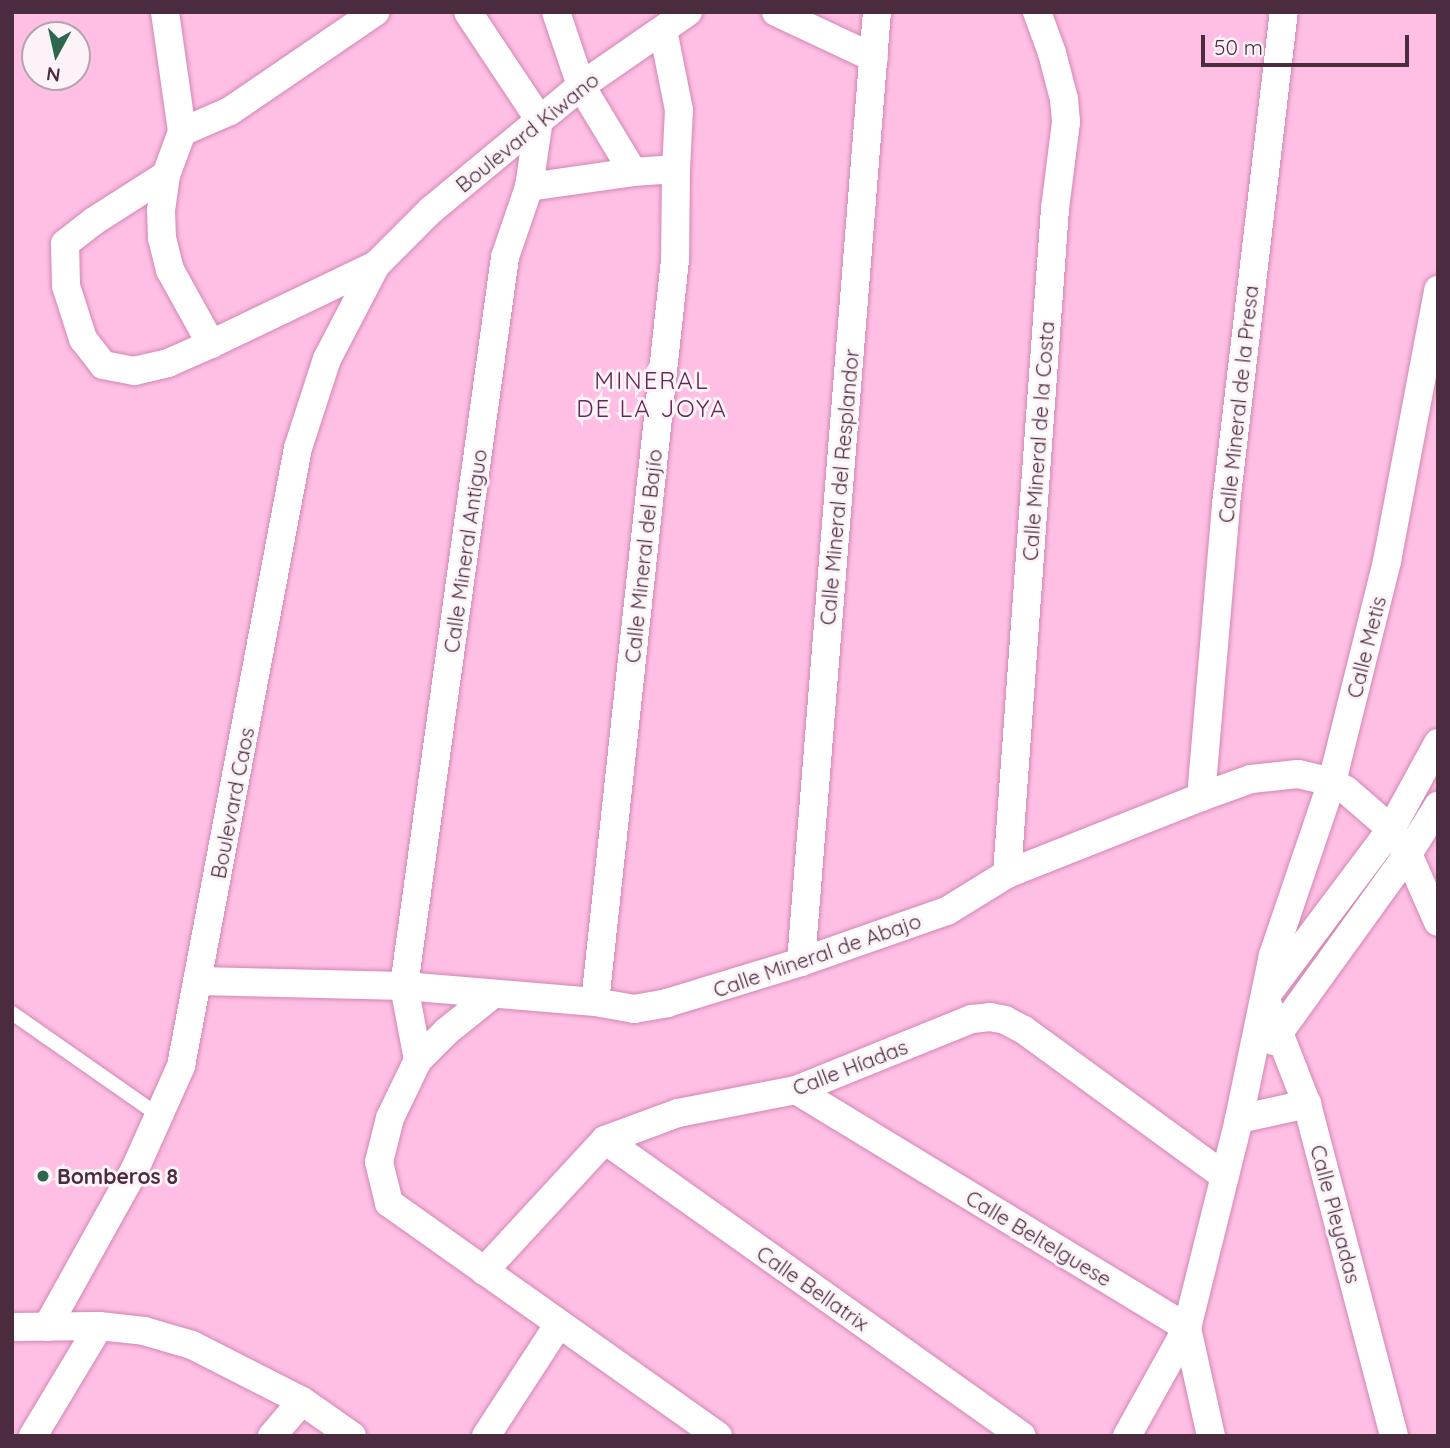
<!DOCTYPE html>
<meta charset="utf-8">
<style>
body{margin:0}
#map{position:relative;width:1450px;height:1448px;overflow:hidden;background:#ffbfe4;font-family:Quicksand,sans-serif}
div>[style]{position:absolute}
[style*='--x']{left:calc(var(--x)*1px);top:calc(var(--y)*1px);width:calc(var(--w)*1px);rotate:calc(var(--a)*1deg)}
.roads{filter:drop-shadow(0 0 2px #d287b4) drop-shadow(0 0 2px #d287b4)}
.service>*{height:14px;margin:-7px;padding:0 7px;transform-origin:7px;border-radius:7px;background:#fff}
.minor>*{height:28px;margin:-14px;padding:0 14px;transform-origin:14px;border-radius:14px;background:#fff}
.dots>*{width:19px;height:19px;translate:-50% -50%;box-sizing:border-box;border:4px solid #fcf3f8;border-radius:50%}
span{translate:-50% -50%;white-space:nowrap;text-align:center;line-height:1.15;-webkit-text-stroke:6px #fcf3f8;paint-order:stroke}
.street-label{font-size:21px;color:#4b2c3f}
.poi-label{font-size:21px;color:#4b2c3f;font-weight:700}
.left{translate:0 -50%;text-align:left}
.quarter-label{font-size:24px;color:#682752;letter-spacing:2px}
.frame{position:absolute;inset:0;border:14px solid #4b2c3f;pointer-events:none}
.north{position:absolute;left:21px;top:21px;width:70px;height:70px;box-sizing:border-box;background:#fcf3f8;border:2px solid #b5a3ae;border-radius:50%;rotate:188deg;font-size:19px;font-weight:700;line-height:28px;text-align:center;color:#4b2c3f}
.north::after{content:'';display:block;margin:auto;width:24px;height:32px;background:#2d654d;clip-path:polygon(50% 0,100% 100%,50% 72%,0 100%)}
.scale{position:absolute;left:1201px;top:35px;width:208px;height:32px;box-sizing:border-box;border:4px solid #4b2c3f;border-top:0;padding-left:9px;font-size:21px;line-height:24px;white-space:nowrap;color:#4b2c3f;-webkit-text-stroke:5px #fcf3f8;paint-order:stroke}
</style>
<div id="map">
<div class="roads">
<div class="service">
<i style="--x:12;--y:1013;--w:182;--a:34.9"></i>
</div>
<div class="minor">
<i style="--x:165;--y:12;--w:121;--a:81.9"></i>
<i style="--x:182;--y:132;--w:46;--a:110.4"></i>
<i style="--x:166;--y:175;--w:35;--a:98"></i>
<i style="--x:161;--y:210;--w:28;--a:88"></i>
<i style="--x:162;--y:238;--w:33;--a:76"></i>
<i style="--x:170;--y:270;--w:85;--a:61"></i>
<i style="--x:211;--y:344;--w:183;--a:-25.6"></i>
<i style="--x:556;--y:12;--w:78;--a:71.3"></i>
<i style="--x:581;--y:86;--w:100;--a:58.8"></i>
<i style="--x:633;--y:172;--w:43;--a:-4"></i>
<i style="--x:676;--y:169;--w:91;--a:90.6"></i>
<i style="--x:675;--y:260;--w:746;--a:96.15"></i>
<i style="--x:776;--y:12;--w:108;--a:25.1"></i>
<i style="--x:663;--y:30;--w:82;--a:78.7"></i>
<i style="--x:679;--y:110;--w:59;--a:92.9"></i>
<i style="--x:182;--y:132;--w:52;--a:-23.6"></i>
<i style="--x:230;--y:111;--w:176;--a:-34.3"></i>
<i style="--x:166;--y:175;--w:85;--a:147.4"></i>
<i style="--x:94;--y:221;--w:37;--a:142"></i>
<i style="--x:65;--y:244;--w:42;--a:88.6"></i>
<i style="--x:66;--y:286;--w:56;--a:72.2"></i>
<i style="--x:83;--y:339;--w:33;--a:52"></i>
<i style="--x:103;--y:365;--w:32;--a:11"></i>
<i style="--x:134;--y:371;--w:35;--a:-13"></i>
<i style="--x:168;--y:363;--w:47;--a:-23.8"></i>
<i style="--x:529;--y:187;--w:105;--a:-8.2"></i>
<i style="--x:1201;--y:797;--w:294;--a:-85.1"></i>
<i style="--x:1226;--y:504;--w:495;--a:-83.3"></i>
<i style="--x:1007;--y:874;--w:667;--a:-85.87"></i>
<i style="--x:1055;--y:209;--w:88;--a:-82.8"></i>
<i style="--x:1066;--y:122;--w:23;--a:-95"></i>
<i style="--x:1064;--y:99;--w:48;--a:-104.6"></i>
<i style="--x:1052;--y:53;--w:44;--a:-110.1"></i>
<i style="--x:801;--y:962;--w:953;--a:-85.43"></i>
<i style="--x:199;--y:981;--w:205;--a:1.4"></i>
<i style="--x:404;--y:986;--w:192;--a:4.8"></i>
<i style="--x:595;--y:1002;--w:40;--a:10"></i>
<i style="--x:634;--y:1009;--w:34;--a:-10"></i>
<i style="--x:667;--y:1003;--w:140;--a:-17"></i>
<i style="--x:801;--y:962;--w:155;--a:-19.3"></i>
<i style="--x:947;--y:911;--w:70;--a:-31.7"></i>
<i style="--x:1007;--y:874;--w:209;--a:-21.6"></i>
<i style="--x:1201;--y:797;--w:53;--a:-19.8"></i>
<i style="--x:1251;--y:779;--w:47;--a:-6.1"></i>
<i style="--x:1298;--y:774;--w:35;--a:13"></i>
<i style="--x:1332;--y:782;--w:16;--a:30"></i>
<i style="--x:1346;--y:790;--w:60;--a:40.9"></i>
<i style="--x:1391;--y:829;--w:30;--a:56"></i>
<i style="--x:1408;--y:854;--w:74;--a:66.2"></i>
<i style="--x:1271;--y:989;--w:200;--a:-53.1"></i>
<i style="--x:1391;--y:829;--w:98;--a:-61.3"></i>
<i style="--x:493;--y:994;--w:59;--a:141.2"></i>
<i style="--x:447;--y:1031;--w:41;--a:135"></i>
<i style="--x:418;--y:1060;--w:64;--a:115.8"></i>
<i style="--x:390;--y:1118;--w:45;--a:104"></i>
<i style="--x:379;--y:1162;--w:42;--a:76.3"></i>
<i style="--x:389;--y:1203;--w:403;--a:35.3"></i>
<i style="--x:1265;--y:997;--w:115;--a:68.6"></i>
<i style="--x:1307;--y:1104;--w:343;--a:75.3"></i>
<i style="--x:1273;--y:1041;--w:231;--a:-54.2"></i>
<i style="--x:1408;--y:854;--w:57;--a:-58"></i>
<i style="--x:418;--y:1060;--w:75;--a:-100.7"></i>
<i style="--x:404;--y:986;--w:736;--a:-82.11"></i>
<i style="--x:505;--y:257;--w:74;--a:-71.1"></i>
<i style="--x:529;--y:187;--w:69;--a:-81.6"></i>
<i style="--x:539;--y:119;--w:128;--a:-123.6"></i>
<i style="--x:796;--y:1090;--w:458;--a:31.3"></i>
<i style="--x:1187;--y:1328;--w:111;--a:77.5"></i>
<i style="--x:1239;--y:1119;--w:70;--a:-12.4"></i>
<i style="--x:605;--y:1140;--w:511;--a:35.37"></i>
<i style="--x:484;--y:1271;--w:178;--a:-47.3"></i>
<i style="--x:605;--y:1140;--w:78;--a:-20.3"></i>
<i style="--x:678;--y:1113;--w:120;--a:-11"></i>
<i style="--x:796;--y:1090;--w:190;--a:-22"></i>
<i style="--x:972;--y:1019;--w:18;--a:-6"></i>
<i style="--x:990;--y:1017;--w:15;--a:11"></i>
<i style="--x:1005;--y:1020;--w:21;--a:28"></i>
<i style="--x:1024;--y:1030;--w:248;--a:36.1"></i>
<i style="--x:12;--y:1327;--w:87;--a:-0.7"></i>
<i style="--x:99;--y:1326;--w:45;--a:6.3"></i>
<i style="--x:144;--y:1331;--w:50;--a:16.3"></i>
<i style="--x:192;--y:1345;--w:123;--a:27"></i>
<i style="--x:302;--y:1401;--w:61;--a:35"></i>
<i style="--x:47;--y:1327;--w:181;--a:-60.9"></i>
<i style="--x:135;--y:1169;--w:113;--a:-65.9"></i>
<i style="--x:181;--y:1066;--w:629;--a:-79.28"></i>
<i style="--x:298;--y:448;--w:94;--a:-72"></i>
<i style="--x:327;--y:359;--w:106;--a:-62.5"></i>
<i style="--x:376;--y:265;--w:78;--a:-45"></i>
<i style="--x:431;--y:210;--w:195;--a:-39.6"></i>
<i style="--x:581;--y:86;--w:130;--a:-34.7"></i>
<i style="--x:33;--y:1436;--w:128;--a:-59"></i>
<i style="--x:272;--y:1436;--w:46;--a:-49.4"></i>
<i style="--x:486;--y:1436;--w:132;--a:-57"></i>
<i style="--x:1127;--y:1436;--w:124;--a:-60.9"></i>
<i style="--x:1187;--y:1328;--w:215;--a:-76"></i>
<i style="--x:1239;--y:1119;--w:167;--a:-78.3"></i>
<i style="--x:1273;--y:955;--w:183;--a:-71.2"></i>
<i style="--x:1332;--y:782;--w:228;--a:-76"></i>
<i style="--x:1387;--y:561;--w:276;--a:-79.3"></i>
</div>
</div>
<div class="dots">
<i style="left:43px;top:1176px;background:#2d654d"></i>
</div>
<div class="street-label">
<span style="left:527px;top:132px;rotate:-39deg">Boulevard Kiwano</span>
<span style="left:1238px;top:404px;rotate:-84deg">Calle Mineral de la Presa</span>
<span style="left:1038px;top:441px;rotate:-86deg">Calle Mineral de la Costa</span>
<span style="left:839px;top:487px;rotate:-85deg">Calle Mineral del Resplandor</span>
<span style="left:465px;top:551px;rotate:-82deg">Calle Mineral Antiguo</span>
<span style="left:643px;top:556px;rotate:-84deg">Calle Mineral del Bajío</span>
<span style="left:1366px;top:647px;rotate:-76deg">Calle Metis</span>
<span style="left:232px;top:803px;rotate:-79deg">Boulevard Caos</span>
<span style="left:817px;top:955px;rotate:-19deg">Calle Mineral de Abajo</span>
<span style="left:850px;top:1067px;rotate:-21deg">Calle Híadas</span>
<span style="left:1336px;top:1214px;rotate:75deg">Calle Pleyadas</span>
<span style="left:1039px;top:1238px;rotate:31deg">Calle Beltelguese</span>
<span style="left:813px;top:1288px;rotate:35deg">Calle Bellatrix</span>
</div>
<div class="poi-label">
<span class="left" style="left:57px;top:1176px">Bomberos 8</span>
</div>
<div class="quarter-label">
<span style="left:652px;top:395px">MINERAL<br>DE LA JOYA</span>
</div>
<div class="frame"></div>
<div class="north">N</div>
<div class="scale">50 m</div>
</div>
